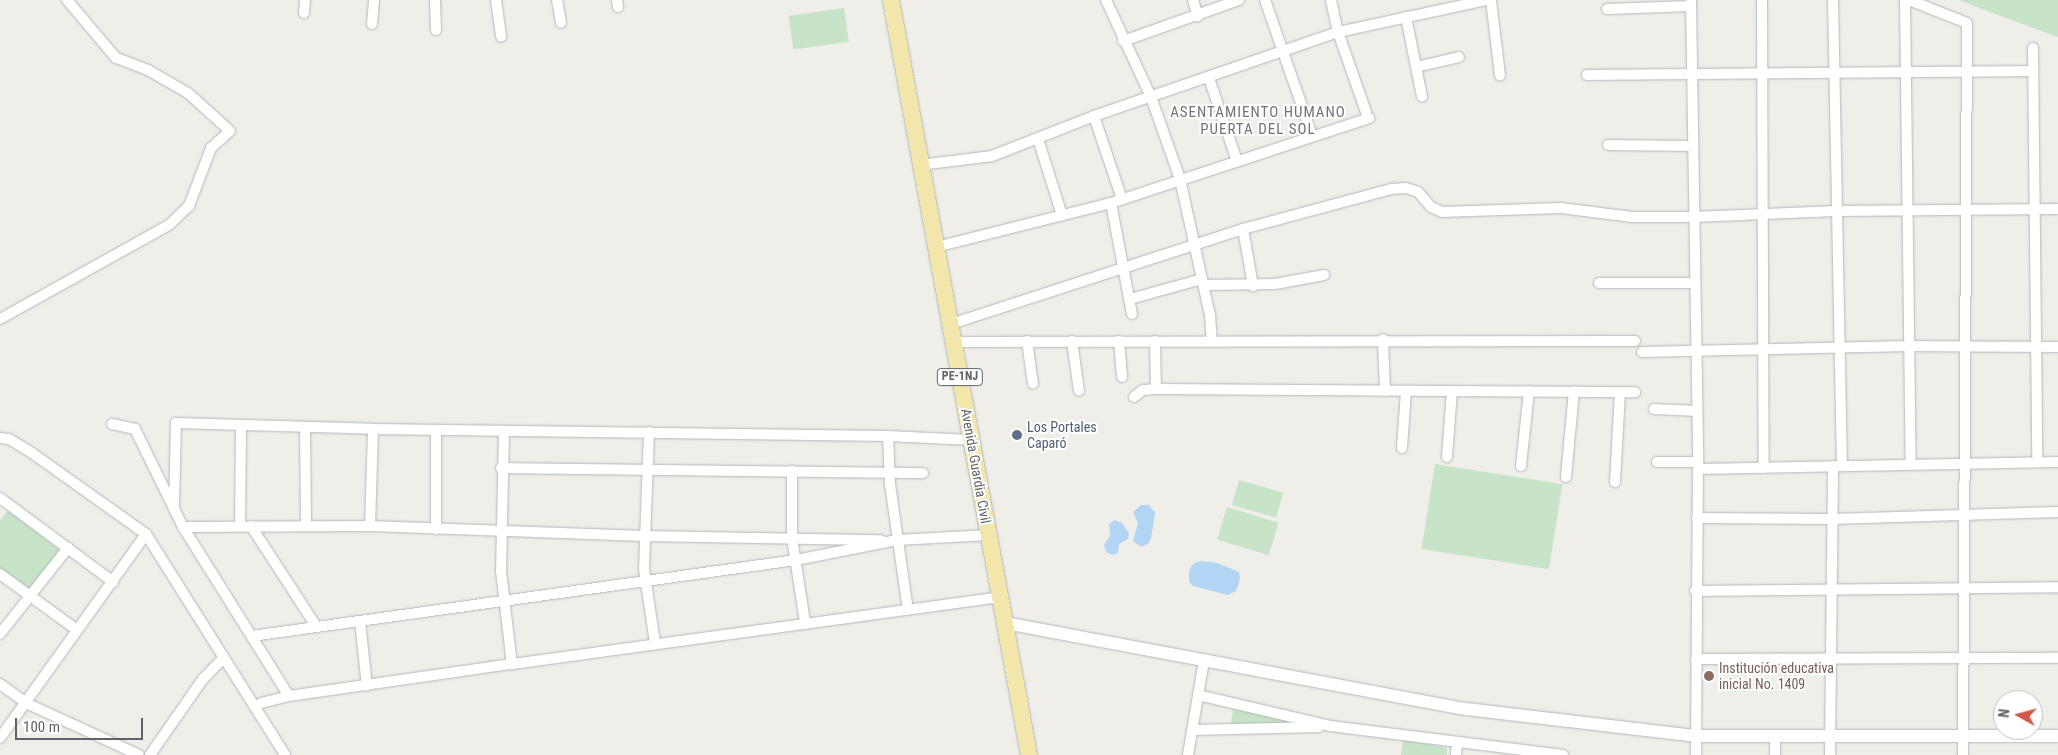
<!DOCTYPE html>
<meta charset="utf-8">
<style>
body{margin:0}
#map{position:relative;width:2058px;height:755px;overflow:hidden;background:#efeee8;font-family:"Roboto Condensed",sans-serif}
div>[style]{position:absolute}
[style*='--x']{left:calc(var(--x)*1px);top:calc(var(--y)*1px);width:calc(var(--w)*1px);rotate:calc(var(--a)*1deg)}
.green>*{inset:0;background:#c7e3c8;transform-origin:0 0}
.water>*{inset:0;background:#b2d5f5}
.roads{filter:drop-shadow(0 0 1px #b4b7ba) drop-shadow(0 0 1px #b4b7ba)}
.minor>*{height:10px;margin:-5px;padding:0 5px;transform-origin:5px;border-radius:5px;background:#fff}
.tertiary>*{height:12px;margin:-6px;padding:0 6px;transform-origin:6px;border-radius:6px;background:#fff}
.trunk>*{height:16px;margin:-8px;padding:0 8px;transform-origin:8px;border-radius:8px;background:#f2e6aa}
.dots>*{width:14px;height:14px;translate:-50% -50%;box-sizing:border-box;border:2px solid #fff;border-radius:50%}
span{translate:-50% -50%;white-space:nowrap;text-align:center;line-height:1.15;-webkit-text-stroke:4px #fff;paint-order:stroke}
.shield-label span{padding:1px 4px;background:#fff;border:1px solid;border-radius:4px;-webkit-text-stroke-width:0}
.shield-label{font-size:12px;color:#5f6266;font-weight:700}
.service-label{font-size:14px;color:#4e5e75}
.left{translate:0 -50%;text-align:left}
.street-label{font-size:14px;color:#5f6266}
.education-label{font-size:14px;color:#785e54}
.neighbourhood-label{font-size:15px;color:#707377;letter-spacing:1px}
.north{position:absolute;left:1993px;top:690px;width:50px;height:50px;box-sizing:border-box;background:#fff;border:1px solid #bfc0c2;border-radius:50%;rotate:277deg;font-size:14px;font-weight:700;line-height:20px;text-align:center;color:#5f6266}
.north::after{content:'';display:block;margin:auto;width:18px;height:22px;background:#d45848;clip-path:polygon(50% 0,100% 100%,50% 72%,0 100%)}
.scale{position:absolute;left:15px;top:718px;width:128px;height:22px;box-sizing:border-box;border:2px solid #5f6266;border-top:0;padding-left:6px;font-size:15px;line-height:18px;white-space:nowrap;color:#5f6266;-webkit-text-stroke:4px #fff;paint-order:stroke}
</style>
<div id="map">
<div class="green">
<i style="clip-path:polygon(1959px 0,2058px 0,2058px 37px,1987px 11px)"></i>
<i style="left:844px;top:8px;width:34px;height:56px;rotate:82deg"></i>
<i style="left:1435px;top:464px;width:129px;height:86px;rotate:9deg"></i>
<i style="left:1239px;top:480px;width:46px;height:26px;rotate:16deg"></i>
<i style="left:1227px;top:507px;width:54px;height:34px;rotate:17deg"></i>
<i style="clip-path:polygon(8px 510px,61px 551px,30px 591px,0 568px,0 521px)"></i>
<i style="clip-path:polygon(1233px 708px,1308px 725px,1231px 725px)"></i>
<i style="clip-path:polygon(1403px 739px,1447px 748px,1447px 755px,1401px 755px)"></i>
</div>
<div class="water">
<i style="clip-path:polygon(1141px 505px,1149px 505px,1155px 513px,1151px 538px,1149px 543px,1141px 547px,1133px 541px,1138px 523px,1133px 512px)"></i>
<i style="clip-path:polygon(1115px 520px,1122px 523px,1129px 533px,1128px 539px,1119px 544px,1118px 553px,1113px 555px,1106px 552px,1104px 545px,1110px 536px,1109px 524px)"></i>
<i style="clip-path:polygon(1201px 561px,1217px 563px,1239px 572px,1240px 579px,1236px 591px,1228px 595px,1193px 586px,1189px 582px,1189px 570px,1194px 563px)"></i>
</div>
<div class="roads">
<div class="minor">
<i style="--x:435;--y:0;--w:30;--a:88"></i>
<i style="--x:496;--y:0;--w:37;--a:82"></i>
<i style="--x:557;--y:0;--w:23;--a:80"></i>
<i style="--x:617;--y:0;--w:7;--a:82"></i>
<i style="--x:1106;--y:0;--w:107;--a:65.1"></i>
<i style="--x:1151;--y:97;--w:87;--a:70.5"></i>
<i style="--x:1180;--y:179;--w:139;--a:77.6"></i>
<i style="--x:1210;--y:315;--w:26;--a:86"></i>
<i style="--x:1193;--y:0;--w:17;--a:73"></i>
<i style="--x:1265;--y:0;--w:137;--a:70.8"></i>
<i style="--x:1331;--y:0;--w:33;--a:78"></i>
<i style="--x:1338;--y:32;--w:85;--a:70.7"></i>
<i style="--x:1491;--y:0;--w:76;--a:83.2"></i>
<i style="--x:1691;--y:0;--w:462;--a:89.1"></i>
<i style="--x:1698;--y:462;--w:293;--a:90.4"></i>
<i style="--x:1762;--y:0;--w:468;--a:89.8"></i>
<i style="--x:1833;--y:0;--w:466;--a:88.9"></i>
<i style="--x:1905;--y:0;--w:464;--a:89.3"></i>
<i style="--x:1909;--y:0;--w:62;--a:21.6"></i>
<i style="--x:1967;--y:23;--w:732;--a:90.31"></i>
<i style="--x:1607;--y:9;--w:84;--a:-2"></i>
<i style="--x:304;--y:13;--w:13;--a:-86"></i>
<i style="--x:1406;--y:17;--w:81;--a:78.6"></i>
<i style="--x:372;--y:24;--w:24;--a:-85"></i>
<i style="--x:1123;--y:41;--w:123;--a:-19.5"></i>
<i style="--x:2033;--y:48;--w:414;--a:89.4"></i>
<i style="--x:1416;--y:67;--w:44;--a:-13.1"></i>
<i style="--x:1587;--y:75;--w:446;--a:-0.5"></i>
<i style="--x:1209;--y:78;--w:88;--a:71.4"></i>
<i style="--x:1094;--y:116;--w:88;--a:71.4"></i>
<i style="--x:1038;--y:139;--w:80;--a:72.5"></i>
<i style="--x:1608;--y:145;--w:83;--a:0.7"></i>
<i style="--x:920;--y:165;--w:73;--a:-7.1"></i>
<i style="--x:992;--y:156;--w:110;--a:-21.4"></i>
<i style="--x:1094;--y:116;--w:258;--a:-19"></i>
<i style="--x:1338;--y:32;--w:151;--a:-12.2"></i>
<i style="--x:1111;--y:203;--w:113;--a:79.3"></i>
<i style="--x:1243;--y:229;--w:58;--a:80"></i>
<i style="--x:936;--y:247;--w:180;--a:-14.1"></i>
<i style="--x:1111;--y:203;--w:272;--a:-18.2"></i>
<i style="--x:1599;--y:283;--w:95;--a:0"></i>
<i style="--x:1204;--y:285;--w:71;--a:-0.8"></i>
<i style="--x:1275;--y:284;--w:50;--a:-10.4"></i>
<i style="--x:1130;--y:299;--w:75;--a:-15.5"></i>
<i style="--x:0;--y:319;--w:193;--a:-29.1"></i>
<i style="--x:169;--y:225;--w:28;--a:-44"></i>
<i style="--x:189;--y:206;--w:62;--a:-69.2"></i>
<i style="--x:211;--y:148;--w:25;--a:-42"></i>
<i style="--x:230;--y:131;--w:57;--a:-137.9"></i>
<i style="--x:188;--y:93;--w:46;--a:-150.1"></i>
<i style="--x:148;--y:70;--w:34;--a:-159"></i>
<i style="--x:116;--y:58;--w:76;--a:-130.2"></i>
<i style="--x:951;--y:324;--w:307;--a:-18"></i>
<i style="--x:1243;--y:229;--w:153;--a:-15.1"></i>
<i style="--x:1391;--y:189;--w:15;--a:-4"></i>
<i style="--x:1406;--y:188;--w:13;--a:18"></i>
<i style="--x:1418;--y:192;--w:20;--a:49"></i>
<i style="--x:1431;--y:207;--w:12;--a:24"></i>
<i style="--x:1442;--y:212;--w:119;--a:-1.9"></i>
<i style="--x:1561;--y:208;--w:72;--a:7.2"></i>
<i style="--x:1632;--y:217;--w:60;--a:0"></i>
<i style="--x:1692;--y:217;--w:145;--a:-2.4"></i>
<i style="--x:1837;--y:211;--w:221;--a:-0.5"></i>
<i style="--x:1383;--y:339;--w:52;--a:87.8"></i>
<i style="--x:1027;--y:341;--w:43;--a:82.1"></i>
<i style="--x:1072;--y:341;--w:50;--a:82"></i>
<i style="--x:1119;--y:341;--w:36;--a:85"></i>
<i style="--x:954;--y:342;--w:681;--a:-0.08"></i>
<i style="--x:1642;--y:352;--w:267;--a:-1.3"></i>
<i style="--x:1909;--y:346;--w:149;--a:0.4"></i>
<i style="--x:1156;--y:389;--w:479;--a:0.4"></i>
<i style="--x:1134;--y:397;--w:11;--a:-38"></i>
<i style="--x:1143;--y:390;--w:13;--a:-4"></i>
<i style="--x:1156;--y:389;--w:48;--a:-91.2"></i>
<i style="--x:1654;--y:409;--w:43;--a:2.7"></i>
<i style="--x:112;--y:424;--w:24;--a:12"></i>
<i style="--x:135;--y:429;--w:109;--a:63.9"></i>
<i style="--x:183;--y:527;--w:199;--a:57.9"></i>
<i style="--x:305;--y:427;--w:99;--a:89.4"></i>
<i style="--x:436;--y:430;--w:99;--a:90"></i>
<i style="--x:504;--y:431;--w:140;--a:91.2"></i>
<i style="--x:501;--y:571;--w:94;--a:83.3"></i>
<i style="--x:649;--y:432;--w:137;--a:92.1"></i>
<i style="--x:644;--y:569;--w:75;--a:81.5"></i>
<i style="--x:888;--y:436;--w:48;--a:87.6"></i>
<i style="--x:890;--y:484;--w:127;--a:81.9"></i>
<i style="--x:0;--y:438;--w:9;--a:6"></i>
<i style="--x:9;--y:439;--w:27;--a:31"></i>
<i style="--x:32;--y:453;--w:140;--a:35.4"></i>
<i style="--x:146;--y:534;--w:261;--a:57.8"></i>
<i style="--x:1402;--y:448;--w:57;--a:-86"></i>
<i style="--x:1447;--y:457;--w:66;--a:-85.7"></i>
<i style="--x:1657;--y:462;--w:41;--a:0"></i>
<i style="--x:1521;--y:466;--w:75;--a:-83.9"></i>
<i style="--x:501;--y:468;--w:422;--a:0.7"></i>
<i style="--x:1698;--y:469;--w:360;--a:-1.1"></i>
<i style="--x:792;--y:471;--w:67;--a:90"></i>
<i style="--x:792;--y:538;--w:85;--a:81.2"></i>
<i style="--x:1566;--y:477;--w:86;--a:-84.7"></i>
<i style="--x:1615;--y:482;--w:90;--a:-86.8"></i>
<i style="--x:0;--y:498;--w:141;--a:36.6"></i>
<i style="--x:174;--y:509;--w:86;--a:-88.7"></i>
<i style="--x:176;--y:423;--w:197;--a:1.7"></i>
<i style="--x:373;--y:429;--w:515;--a:0.78"></i>
<i style="--x:888;--y:436;--w:84;--a:2.7"></i>
<i style="--x:1697;--y:518;--w:135;--a:0.4"></i>
<i style="--x:1832;--y:519;--w:226;--a:-1.8"></i>
<i style="--x:240;--y:525;--w:100;--a:-89.4"></i>
<i style="--x:251;--y:526;--w:119;--a:57"></i>
<i style="--x:370;--y:526;--w:97;--a:-88.2"></i>
<i style="--x:183;--y:527;--w:187;--a:-0.3"></i>
<i style="--x:370;--y:526;--w:274;--a:2.1"></i>
<i style="--x:644;--y:536;--w:237;--a:1"></i>
<i style="--x:0;--y:574;--w:95;--a:36"></i>
<i style="--x:1695;--y:591;--w:363;--a:-0.6"></i>
<i style="--x:360;--y:621;--w:65;--a:83.9"></i>
<i style="--x:0;--y:634;--w:110;--a:-51.7"></i>
<i style="--x:252;--y:636;--w:549;--a:-7.95"></i>
<i style="--x:796;--y:560;--w:103;--a:-11.2"></i>
<i style="--x:897;--y:540;--w:92;--a:-3.1"></i>
<i style="--x:1696;--y:659;--w:362;--a:-0.2"></i>
<i style="--x:0;--y:684;--w:32;--a:36"></i>
<i style="--x:26;--y:703;--w:124;--a:24.7"></i>
<i style="--x:1198;--y:695;--w:136;--a:13.2"></i>
<i style="--x:1330;--y:726;--w:235;--a:7.1"></i>
<i style="--x:261;--y:703;--w:29;--a:-14"></i>
<i style="--x:289;--y:696;--w:225;--a:-8.2"></i>
<i style="--x:512;--y:664;--w:493;--a:-7.8"></i>
<i style="--x:1192;--y:730;--w:127;--a:-1.4"></i>
<i style="--x:0;--y:738;--w:251;--a:-54.4"></i>
<i style="--x:1775;--y:738;--w:17;--a:90"></i>
<i style="--x:150;--y:755;--w:93;--a:-55.1"></i>
<i style="--x:203;--y:679;--w:30;--a:-46"></i>
<i style="--x:1188;--y:755;--w:96;--a:-80.4"></i>
<i style="--x:1456;--y:755;--w:12;--a:-85"></i>
<i style="--x:1830;--y:755;--w:289;--a:-89.4"></i>
</div>
<div class="tertiary">
<i style="--x:1005;--y:623;--w:469;--a:10.6"></i>
<i style="--x:1466;--y:709;--w:233;--a:6.7"></i>
<i style="--x:1697;--y:736;--w:361;--a:0"></i>
</div>
<div class="trunk">
<i style="--x:891;--y:0;--w:768;--a:79.64"></i>
</div>
</div>
<div class="dots">
<i style="left:1017px;top:435px;background:#5c6f8a"></i>
<i style="left:1709px;top:676px;background:#8d6e63"></i>
</div>
<div class="shield-label">
<span style="left:960px;top:377px">PE-1NJ</span>
</div>
<div class="service-label">
<span class="left" style="left:1027px;top:435px">Los Portales<br>Caparó</span>
</div>
<div class="street-label">
<span style="left:976px;top:466px;rotate:80deg">Avenida Guardia Civil</span>
</div>
<div class="education-label">
<span class="left" style="left:1719px;top:676px">Institución educativa<br>inicial No. 1409</span>
</div>
<div class="neighbourhood-label">
<span style="left:1258px;top:121px">ASENTAMIENTO HUMANO<br>PUERTA DEL SOL</span>
</div>
<div class="north">N</div>
<div class="scale">100 m</div>
</div>
